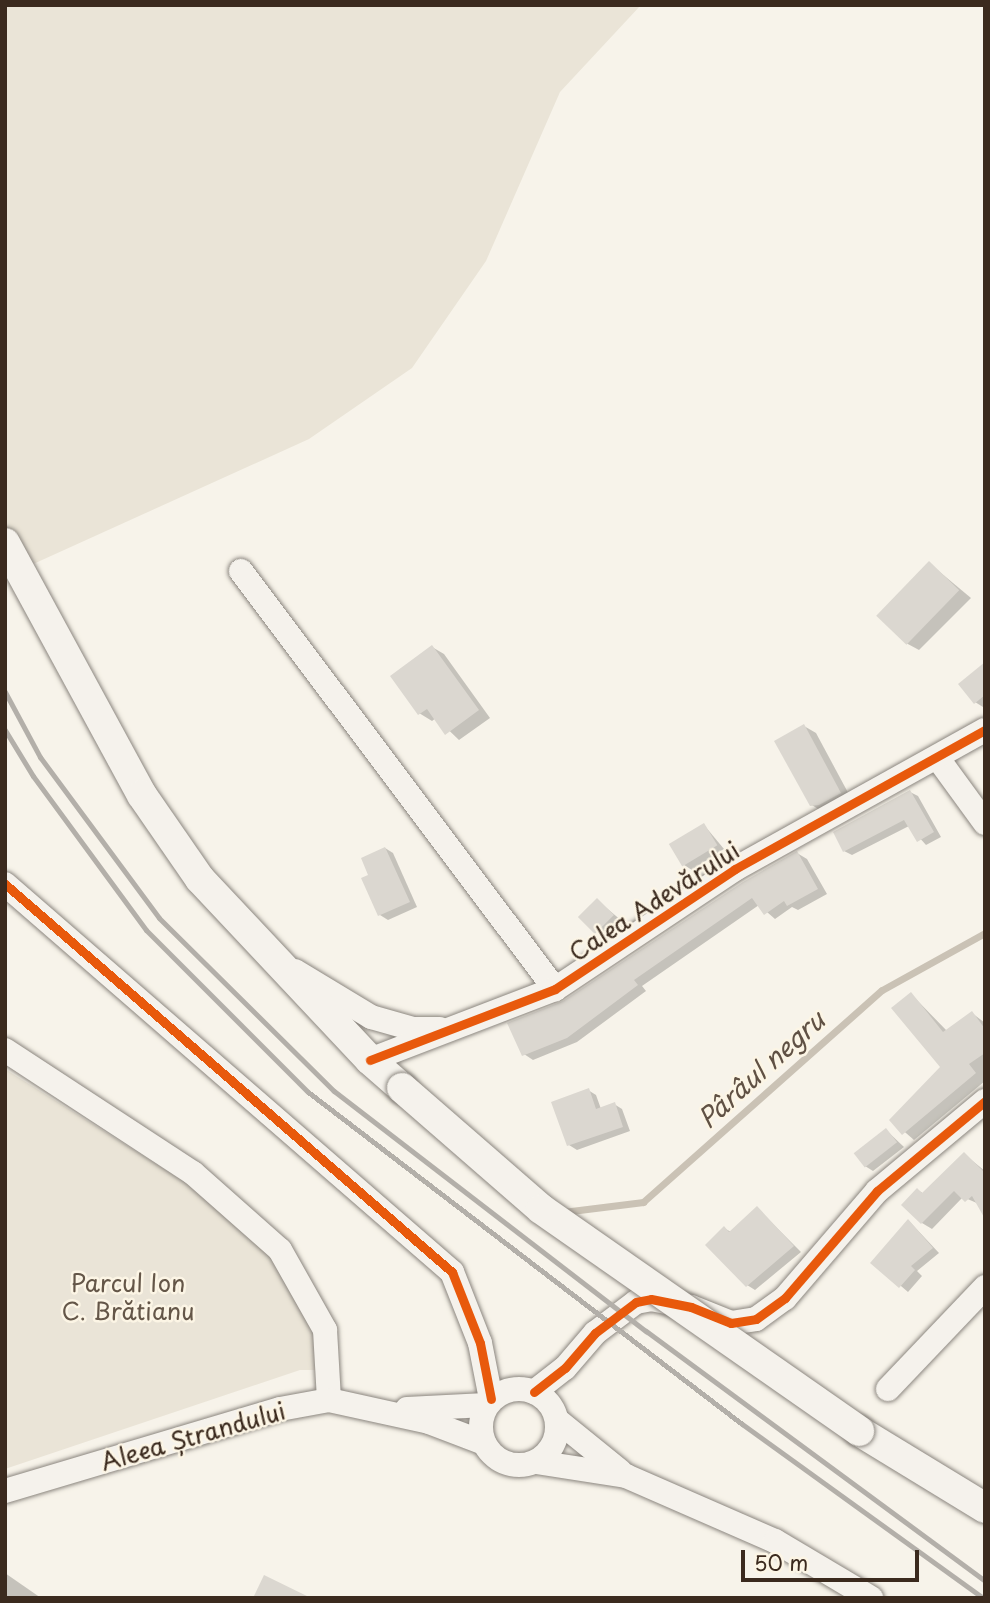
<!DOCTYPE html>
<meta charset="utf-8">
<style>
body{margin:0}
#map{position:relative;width:990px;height:1603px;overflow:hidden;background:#f7f3ea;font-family:"Playpen Sans",sans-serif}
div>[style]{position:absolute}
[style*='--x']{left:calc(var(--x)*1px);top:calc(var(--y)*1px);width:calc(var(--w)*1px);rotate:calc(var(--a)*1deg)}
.green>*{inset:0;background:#eae4d7}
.shadow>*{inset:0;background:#0003;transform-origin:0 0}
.stream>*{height:7px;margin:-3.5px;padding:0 3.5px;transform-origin:3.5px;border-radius:3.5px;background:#cac2b5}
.building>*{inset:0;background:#dbd7d0;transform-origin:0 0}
.roads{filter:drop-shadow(0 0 2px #8b867f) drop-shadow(0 0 2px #8b867f)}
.minor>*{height:24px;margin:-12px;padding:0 12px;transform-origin:12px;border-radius:12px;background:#f5f2ec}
.minor>.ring{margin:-12px;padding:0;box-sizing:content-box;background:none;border:24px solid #f5f2ec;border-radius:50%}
.major>*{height:30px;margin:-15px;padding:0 15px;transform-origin:15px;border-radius:15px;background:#f5f2ec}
.rail>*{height:5px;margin:-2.5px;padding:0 2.5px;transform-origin:2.5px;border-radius:2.5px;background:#b3afa9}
.bridges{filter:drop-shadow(0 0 2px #8b867f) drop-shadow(0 0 2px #8b867f)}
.major-bridge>*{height:30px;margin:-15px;padding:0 15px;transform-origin:15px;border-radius:15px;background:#f5f2ec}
.cycleway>*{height:9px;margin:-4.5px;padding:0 4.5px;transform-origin:4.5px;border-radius:4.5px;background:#e8590c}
span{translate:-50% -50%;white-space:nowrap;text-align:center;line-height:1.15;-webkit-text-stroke:5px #fcf5e5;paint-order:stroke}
.street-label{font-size:24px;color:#3b2a1e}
.park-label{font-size:24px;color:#645648}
.water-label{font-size:26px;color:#605144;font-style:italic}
.frame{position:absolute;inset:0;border:7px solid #3b2a1e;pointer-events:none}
.scale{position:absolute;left:741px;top:1550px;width:178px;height:32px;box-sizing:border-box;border:4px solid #3b2a1e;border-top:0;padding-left:9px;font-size:21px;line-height:24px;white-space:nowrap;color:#3b2a1e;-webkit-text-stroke:5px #fcf5e5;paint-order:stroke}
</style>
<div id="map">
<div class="green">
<i style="clip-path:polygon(5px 5px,641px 5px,560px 92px,486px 261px,412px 368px,309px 439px,20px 570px,5px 543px)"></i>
<i style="clip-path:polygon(5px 1069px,188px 1184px,293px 1277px,319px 1335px,319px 1370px,300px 1370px,5px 1469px)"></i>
</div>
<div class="shadow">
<i style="clip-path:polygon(929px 563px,971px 598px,919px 650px,906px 643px)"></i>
<i style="clip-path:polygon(432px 647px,444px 654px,490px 718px,459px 740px,436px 718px,432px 721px,419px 713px)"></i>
<i style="clip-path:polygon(985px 664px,985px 706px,983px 707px,975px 702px)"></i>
<i style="clip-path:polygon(804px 726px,816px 733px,852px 800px,824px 813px,812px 805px)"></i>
<i style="clip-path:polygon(910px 792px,918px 796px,941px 837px,926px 845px,909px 826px,852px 855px,844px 851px)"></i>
<i style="clip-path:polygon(704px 825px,724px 849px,692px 870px,684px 865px)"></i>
<i style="clip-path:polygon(385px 848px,393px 853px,417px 907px,388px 920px,380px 915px,371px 876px)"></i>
<i style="clip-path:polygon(797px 853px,807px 859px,827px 894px,798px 910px,792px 907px,775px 919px,759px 905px,642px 986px,646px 991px,577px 1042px,533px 1060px,524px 1054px,564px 1003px)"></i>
<i style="left:597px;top:900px;width:31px;height:24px;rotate:40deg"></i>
<i style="clip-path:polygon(911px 994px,947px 1031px,972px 1013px,985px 1023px,985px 1081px,914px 1140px,891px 1120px,942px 1068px)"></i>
<i style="clip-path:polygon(588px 1090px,596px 1095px,601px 1109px,614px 1104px,622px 1109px,630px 1131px,577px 1150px,569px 1145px)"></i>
<i style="clip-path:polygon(886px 1130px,904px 1147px,873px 1171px,865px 1166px)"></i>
<i style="clip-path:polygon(964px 1154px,985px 1171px,985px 1216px,979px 1204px,963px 1197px,932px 1229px,922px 1223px,918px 1190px,924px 1194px)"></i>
<i style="clip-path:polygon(757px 1208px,801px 1252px,755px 1290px,747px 1285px,724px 1228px,731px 1232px)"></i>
<i style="clip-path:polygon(909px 1221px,939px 1253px,917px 1271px,922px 1276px,908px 1292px,873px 1262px)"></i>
<i style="clip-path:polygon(5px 1573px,41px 1598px,5px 1598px)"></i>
</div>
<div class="stream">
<i style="--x:563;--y:1212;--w:81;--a:-7.1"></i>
<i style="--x:643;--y:1202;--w:319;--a:-41.6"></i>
<i style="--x:882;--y:990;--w:118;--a:-29"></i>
</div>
<div class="building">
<i style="left:929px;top:561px;width:42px;height:76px;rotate:44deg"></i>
<i style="clip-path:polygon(432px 645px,479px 710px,445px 735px,427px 709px,418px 715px,390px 676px)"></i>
<i style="clip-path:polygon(985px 662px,985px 695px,974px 704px,958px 684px)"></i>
<i style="clip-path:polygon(804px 724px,841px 793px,819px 805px,810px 806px,774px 741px)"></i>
<i style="clip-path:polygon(910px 790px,934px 832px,917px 842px,904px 820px,843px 852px,833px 832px)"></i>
<i style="left:704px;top:823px;width:26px;height:41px;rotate:59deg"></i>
<i style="clip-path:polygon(385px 847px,410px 902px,378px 916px,361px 878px,368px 875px,361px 858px)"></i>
<i style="clip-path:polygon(797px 851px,818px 889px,787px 906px,784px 901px,764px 915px,752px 898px,634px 980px,638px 985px,567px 1038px,522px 1056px,507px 1023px,563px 1001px,743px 882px)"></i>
<i style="left:597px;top:898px;width:24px;height:27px;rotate:45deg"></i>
<i style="clip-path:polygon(911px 992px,943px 1032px,972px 1011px,985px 1029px,985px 1053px,969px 1064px,976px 1073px,902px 1135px,889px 1120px,940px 1067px,891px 1008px)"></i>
<i style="clip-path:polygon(589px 1088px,596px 1109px,615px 1102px,623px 1127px,567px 1146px,551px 1102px)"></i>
<i style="left:886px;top:1128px;width:18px;height:41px;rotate:52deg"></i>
<i style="clip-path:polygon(964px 1152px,985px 1173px,985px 1219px,972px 1196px,965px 1202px,954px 1191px,921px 1224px,901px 1205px,917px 1188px,922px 1193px)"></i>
<i style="clip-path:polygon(757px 1206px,794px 1246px,746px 1287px,705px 1245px,724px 1226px,729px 1232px)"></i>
<i style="clip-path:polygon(908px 1219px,933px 1248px,911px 1266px,915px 1270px,899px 1288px,870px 1263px)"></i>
<i style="clip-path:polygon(264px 1575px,311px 1598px,253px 1598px)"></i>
</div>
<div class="roads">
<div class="minor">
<i style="--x:241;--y:571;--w:523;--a:53.09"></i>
<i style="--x:939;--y:760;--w:78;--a:53.9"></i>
<i style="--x:5;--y:884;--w:592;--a:40.96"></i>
<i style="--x:452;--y:1272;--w:76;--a:68.5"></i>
<i style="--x:480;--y:1343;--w:57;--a:78.9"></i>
<i style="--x:295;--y:971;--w:89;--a:31.2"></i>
<i style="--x:371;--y:1017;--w:44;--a:15.9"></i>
<i style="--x:413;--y:1029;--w:27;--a:0"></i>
<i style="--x:5;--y:1050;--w:225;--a:33.2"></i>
<i style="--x:193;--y:1173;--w:116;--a:41.5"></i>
<i style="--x:280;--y:1250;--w:92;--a:60.6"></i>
<i style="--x:325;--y:1330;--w:70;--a:86.7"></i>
<i style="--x:370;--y:1060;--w:198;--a:-21"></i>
<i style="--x:555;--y:989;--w:216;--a:-33.7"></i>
<i style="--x:735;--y:869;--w:286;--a:-29.1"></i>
<i class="ring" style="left:481px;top:1389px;width:52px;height:52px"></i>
<i style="--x:888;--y:1389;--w:141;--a:-46.4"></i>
<i style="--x:534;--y:1392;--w:39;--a:-38"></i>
<i style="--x:565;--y:1368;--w:46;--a:-49.4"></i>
<i style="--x:595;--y:1333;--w:51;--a:-37.1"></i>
<i style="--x:636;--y:1302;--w:15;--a:-11"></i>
<i style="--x:651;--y:1299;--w:41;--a:11.3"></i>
<i style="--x:691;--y:1307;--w:43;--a:21.8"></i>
<i style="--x:731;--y:1323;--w:25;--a:-9"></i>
<i style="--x:756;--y:1319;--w:36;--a:-36"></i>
<i style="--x:785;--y:1298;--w:141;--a:-49.3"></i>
<i style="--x:877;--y:1191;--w:141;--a:-39.8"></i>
<i style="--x:407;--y:1409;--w:79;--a:-2.9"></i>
<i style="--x:557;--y:1420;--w:81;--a:39"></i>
<i style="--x:536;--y:1462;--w:91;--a:8.8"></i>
<i style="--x:626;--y:1476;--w:163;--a:23.6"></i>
<i style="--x:775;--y:1541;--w:112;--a:30.7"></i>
<i style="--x:5;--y:1491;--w:287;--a:-16.6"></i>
<i style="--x:280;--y:1409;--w:50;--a:-10.4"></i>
<i style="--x:329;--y:1400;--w:102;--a:12.4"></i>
<i style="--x:429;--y:1422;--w:59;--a:20.9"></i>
</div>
<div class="major">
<i style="--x:5;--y:543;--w:287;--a:61.5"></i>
<i style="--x:142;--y:795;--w:102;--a:55.4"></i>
<i style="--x:200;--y:879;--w:248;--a:46.8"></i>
<i style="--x:370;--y:1060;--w:43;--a:41.2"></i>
<i style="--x:859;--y:1431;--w:148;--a:31.4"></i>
</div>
</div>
<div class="rail">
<i style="--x:5;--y:692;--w:74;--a:61.7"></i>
<i style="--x:40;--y:757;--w:200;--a:53.5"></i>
<i style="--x:159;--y:918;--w:246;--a:44.7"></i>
<i style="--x:334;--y:1091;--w:394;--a:37.6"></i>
<i style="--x:646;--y:1331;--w:421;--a:36.4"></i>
<i style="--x:5;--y:730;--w:54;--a:58.7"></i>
<i style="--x:33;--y:776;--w:191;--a:53.7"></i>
<i style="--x:146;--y:930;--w:229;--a:45"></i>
<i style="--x:308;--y:1092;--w:546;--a:37.42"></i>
<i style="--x:742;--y:1424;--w:297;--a:35.8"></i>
</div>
<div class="bridges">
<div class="major-bridge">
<i style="--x:402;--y:1088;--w:184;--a:41"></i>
<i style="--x:541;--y:1209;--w:388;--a:34.9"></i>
</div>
</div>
<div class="cycleway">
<i style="--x:5;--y:884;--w:592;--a:40.96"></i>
<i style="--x:452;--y:1272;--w:76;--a:68.5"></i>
<i style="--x:480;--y:1343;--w:57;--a:78.9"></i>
<i style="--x:370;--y:1060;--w:198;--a:-21"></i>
<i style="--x:555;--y:989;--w:216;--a:-33.7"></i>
<i style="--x:735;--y:869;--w:286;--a:-29.1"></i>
<i style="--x:534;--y:1392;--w:39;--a:-38"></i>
<i style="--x:565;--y:1368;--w:46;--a:-49.4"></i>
<i style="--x:595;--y:1333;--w:51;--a:-37.1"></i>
<i style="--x:636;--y:1302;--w:15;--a:-11"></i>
<i style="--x:651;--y:1299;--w:41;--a:11.3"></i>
<i style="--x:691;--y:1307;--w:43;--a:21.8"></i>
<i style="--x:731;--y:1323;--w:25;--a:-9"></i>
<i style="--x:756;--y:1319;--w:36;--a:-36"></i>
<i style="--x:785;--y:1298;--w:141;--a:-49.3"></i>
<i style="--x:877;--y:1191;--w:141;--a:-39.8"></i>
</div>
<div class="street-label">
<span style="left:654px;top:901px;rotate:-33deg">Calea Adevărului</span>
<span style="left:193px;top:1436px;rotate:-16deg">Aleea Ștrandului</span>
</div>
<div class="park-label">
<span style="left:128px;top:1297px">Parcul Ion<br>C. Brătianu</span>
</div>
<div class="water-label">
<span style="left:761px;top:1069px;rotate:-42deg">Pârâul negru</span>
</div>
<div class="frame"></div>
<div class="scale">50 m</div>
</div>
